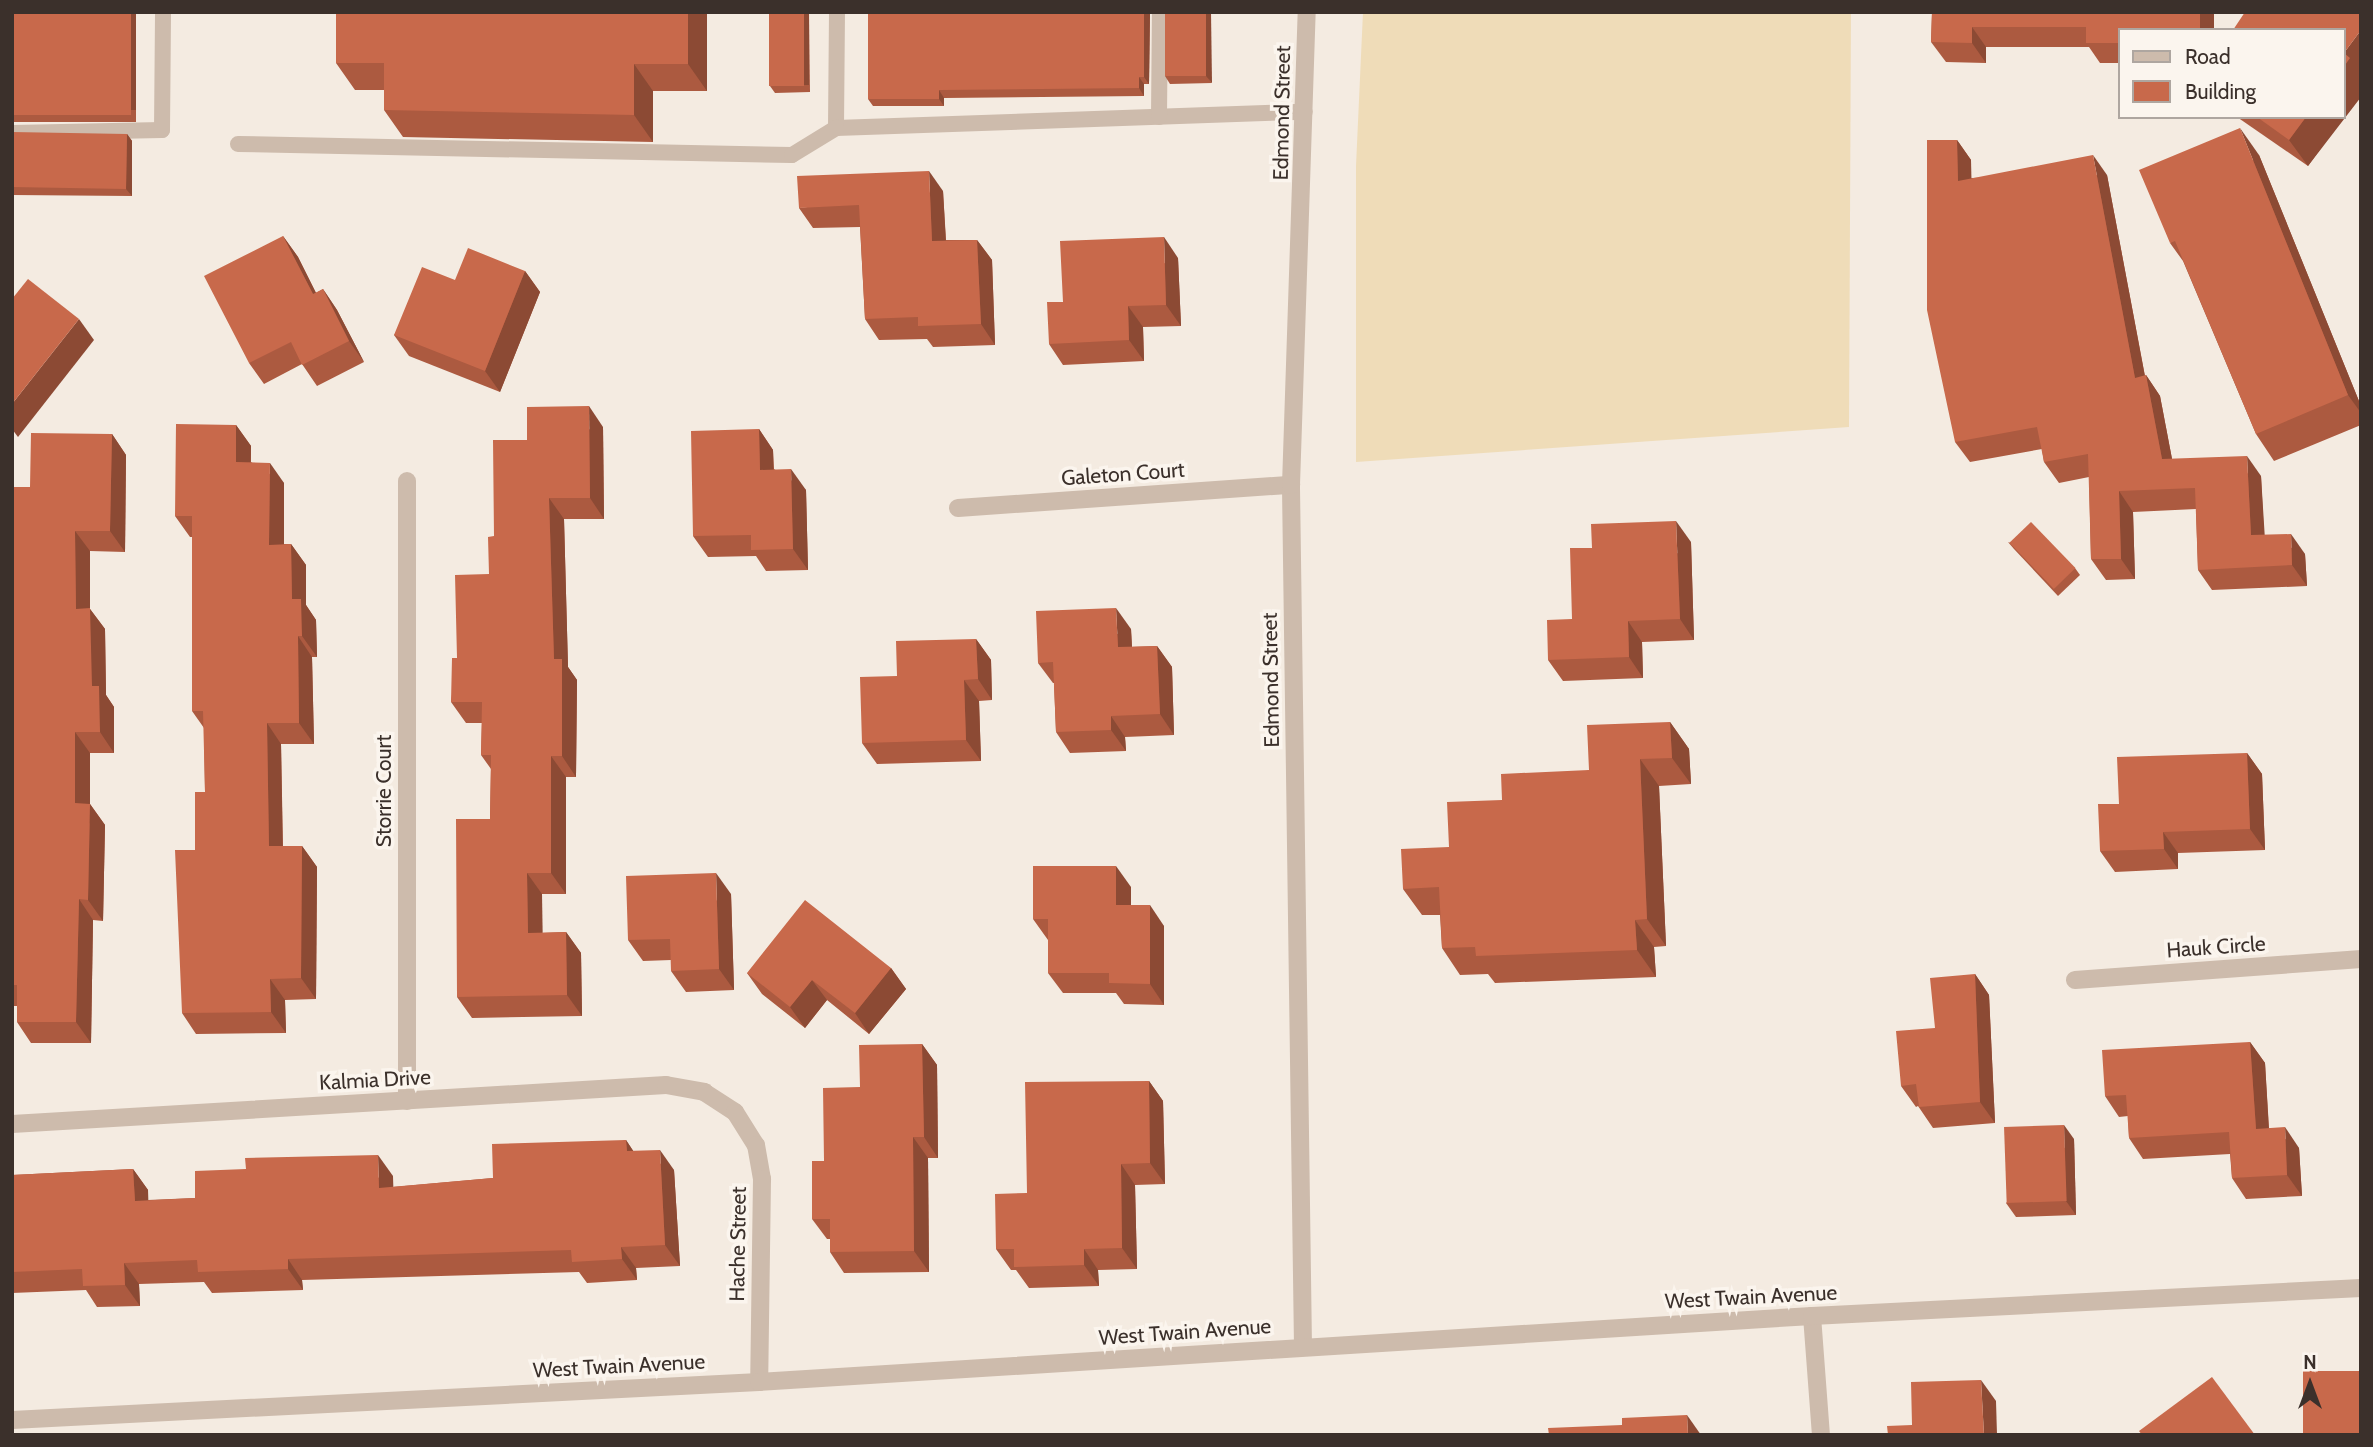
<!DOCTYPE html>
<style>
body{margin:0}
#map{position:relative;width:2373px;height:1447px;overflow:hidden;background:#f4ebe1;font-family:Cabin,sans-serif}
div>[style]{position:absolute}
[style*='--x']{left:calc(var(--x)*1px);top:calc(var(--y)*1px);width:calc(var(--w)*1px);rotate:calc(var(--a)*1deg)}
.sand>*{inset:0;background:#efdcb8}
.service>*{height:16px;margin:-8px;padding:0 8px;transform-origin:8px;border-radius:8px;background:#cdbbac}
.minor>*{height:18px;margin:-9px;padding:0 9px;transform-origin:9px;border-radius:9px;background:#cdbbac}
.tertiary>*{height:18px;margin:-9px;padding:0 9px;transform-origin:9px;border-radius:9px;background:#cdbbac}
.wall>*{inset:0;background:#ac5a40;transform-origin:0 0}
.shaded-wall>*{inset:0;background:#8c4a34;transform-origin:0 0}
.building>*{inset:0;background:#c8694b;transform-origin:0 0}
span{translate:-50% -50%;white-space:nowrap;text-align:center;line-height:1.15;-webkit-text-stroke:7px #fbf5ee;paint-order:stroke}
.street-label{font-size:21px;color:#3b302b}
.frame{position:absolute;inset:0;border:14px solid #3b302b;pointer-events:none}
.legend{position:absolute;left:2118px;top:28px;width:228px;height:91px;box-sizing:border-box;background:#fbf5ee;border:2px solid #aea6a0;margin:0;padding:9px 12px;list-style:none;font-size:21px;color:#3b302b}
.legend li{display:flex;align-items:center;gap:14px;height:35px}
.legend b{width:35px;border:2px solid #aea6a0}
.north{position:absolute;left:2275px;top:1349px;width:70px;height:70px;-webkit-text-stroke:5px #fbf5ee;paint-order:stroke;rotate:0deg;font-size:19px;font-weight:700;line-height:28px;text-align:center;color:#3b302b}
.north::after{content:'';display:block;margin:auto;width:24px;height:32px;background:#3b302b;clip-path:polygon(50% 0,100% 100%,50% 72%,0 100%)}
</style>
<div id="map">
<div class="sand">
<i style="clip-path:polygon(1363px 12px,1851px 12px,1849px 427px,1356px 462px,1356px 166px)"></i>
</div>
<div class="service">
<i style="--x:837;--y:12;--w:116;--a:90.5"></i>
<i style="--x:836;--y:128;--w:469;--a:-2"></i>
<i style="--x:1159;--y:117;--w:105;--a:-89.5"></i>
<i style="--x:12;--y:133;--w:150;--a:-1.1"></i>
<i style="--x:162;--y:130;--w:118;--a:-89.5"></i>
<i style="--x:238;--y:144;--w:554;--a:1.14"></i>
<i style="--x:792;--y:155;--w:52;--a:-31.5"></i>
</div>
<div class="minor">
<i style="--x:407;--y:481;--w:620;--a:90"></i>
<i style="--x:958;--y:508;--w:334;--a:-4"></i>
<i style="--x:2075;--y:980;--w:287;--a:-4.2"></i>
<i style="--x:12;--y:1124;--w:655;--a:-3.41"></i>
<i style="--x:666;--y:1085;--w:39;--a:10"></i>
<i style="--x:704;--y:1092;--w:37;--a:33"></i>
<i style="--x:735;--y:1112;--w:39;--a:58"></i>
<i style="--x:756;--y:1145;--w:35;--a:80"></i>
<i style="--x:762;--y:1179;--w:203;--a:90.8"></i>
<i style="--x:1812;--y:1316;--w:119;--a:85.7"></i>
<i style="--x:1303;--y:1347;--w:862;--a:-90.8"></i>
<i style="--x:1291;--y:485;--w:473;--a:-88.1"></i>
</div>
<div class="tertiary">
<i style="--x:12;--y:1420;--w:748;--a:-2.91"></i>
<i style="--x:759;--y:1382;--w:1055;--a:-3.59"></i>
<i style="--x:1812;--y:1316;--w:550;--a:-2.92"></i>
</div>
<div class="wall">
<i style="left:12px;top:12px;width:124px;height:110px"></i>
<i style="clip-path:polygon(707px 12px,707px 91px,653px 91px,653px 142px,403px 137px,384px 110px,384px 90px,355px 90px,336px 63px)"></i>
<i style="clip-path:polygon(769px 12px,809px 12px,810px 92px,775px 93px,770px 86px)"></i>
<i style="clip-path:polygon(1150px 12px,1149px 84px,1144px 84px,1144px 96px,944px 98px,944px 106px,873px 106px,868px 99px)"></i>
<i style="clip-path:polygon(1165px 12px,1212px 83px,1170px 84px,1165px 76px)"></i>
<i style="clip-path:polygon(1932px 12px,2119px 30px,2119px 63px,2100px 63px,2089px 47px,1986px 47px,1986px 63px,1946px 62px,1931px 42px)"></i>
<i style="clip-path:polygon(2237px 117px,2343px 117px,2308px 166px)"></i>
<i style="clip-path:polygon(127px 134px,132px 141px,132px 196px,12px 195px,12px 136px)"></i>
<i style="clip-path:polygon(1957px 140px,1971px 160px,1971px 178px,2107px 175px,2145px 376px,2146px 375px,2160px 396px,2172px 459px,2261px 476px,2264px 535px,2305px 554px,2307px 586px,2212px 590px,2198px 570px,2196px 509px,2133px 512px,2135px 579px,2106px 580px,2091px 559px,2089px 477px,2059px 483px,2044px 462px,2042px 449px,1970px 462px,1955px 442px)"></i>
<i style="clip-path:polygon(2259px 155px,2361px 406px,2361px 425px,2274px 461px,2256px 434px,2183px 261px,2170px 243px)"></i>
<i style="clip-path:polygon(943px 191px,946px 240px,977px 240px,992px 260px,995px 345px,933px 347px,927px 339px,879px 340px,865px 319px,860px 227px,813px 228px,799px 208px)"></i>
<i style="clip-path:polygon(283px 236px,298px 257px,316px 293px,323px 289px,337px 310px,364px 362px,317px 386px,302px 364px,264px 384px,249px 363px)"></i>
<i style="clip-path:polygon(1178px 258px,1181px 326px,1143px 327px,1144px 361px,1063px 365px,1049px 344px,1063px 302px)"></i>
<i style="clip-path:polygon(525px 271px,540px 292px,500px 392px,409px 356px,394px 335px,455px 280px)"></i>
<i style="clip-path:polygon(236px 425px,251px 446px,251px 462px,284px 483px,284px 544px,291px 544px,306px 565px,306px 605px,316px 620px,317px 657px,312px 657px,314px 744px,281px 744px,283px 846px,302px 846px,317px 867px,316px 999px,285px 1000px,286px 1033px,196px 1034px,182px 1013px,195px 850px,205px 792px,204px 728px,192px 711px,192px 537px,190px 537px,175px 516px)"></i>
<i style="clip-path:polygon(603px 427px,604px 519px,564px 519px,568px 667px,577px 680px,576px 777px,566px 777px,566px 894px,542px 894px,542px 933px,566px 932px,581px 953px,582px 1016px,472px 1018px,457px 997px,490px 819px,491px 769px,481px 755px,482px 723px,466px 723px,451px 702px,457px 658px,489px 574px,527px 440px)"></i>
<i style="clip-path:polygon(759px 429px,773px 450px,774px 469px,806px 490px,808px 570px,766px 571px,756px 556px,708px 557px,693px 536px)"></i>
<i style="clip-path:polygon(112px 434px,126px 455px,125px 552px,90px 551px,90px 609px,105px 629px,106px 695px,114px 707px,114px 753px,90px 753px,90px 804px,105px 825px,103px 921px,93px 920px,91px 1043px,31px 1043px,17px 1022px,17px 1006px,12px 1006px,12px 802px,14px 802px,14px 757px,12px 757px,12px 487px,30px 487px)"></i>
<i style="clip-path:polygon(1691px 542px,1694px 640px,1642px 642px,1643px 678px,1563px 681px,1548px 660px)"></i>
<i style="clip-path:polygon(2008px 542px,2075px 568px,2080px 575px,2058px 596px,2014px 549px)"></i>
<i style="clip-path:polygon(1131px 629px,1132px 647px,1157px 646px,1172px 667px,1174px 735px,1125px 737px,1126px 751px,1070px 753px,1056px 732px,1054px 683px,1053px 683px,1038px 663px)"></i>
<i style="clip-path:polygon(976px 639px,991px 660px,992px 700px,979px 701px,981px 761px,877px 764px,862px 743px,897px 676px)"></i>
<i style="clip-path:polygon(1670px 722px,1689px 749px,1691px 784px,1659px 786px,1666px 946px,1654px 947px,1656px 977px,1495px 983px,1488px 974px,1460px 975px,1442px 948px,1440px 915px,1422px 915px,1403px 889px,1502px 800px,1589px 770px)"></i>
<i style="clip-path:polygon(2247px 753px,2262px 774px,2265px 850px,2178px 853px,2178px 869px,2115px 872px,2100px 851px,2119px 804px)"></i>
<i style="clip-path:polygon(1131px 887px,1131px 905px,1164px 926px,1164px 1005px,1124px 1004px,1116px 993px,1063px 993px,1048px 973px,1048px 940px,1033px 919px)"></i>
<i style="clip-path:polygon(731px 894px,734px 990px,686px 992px,671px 971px,671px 960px,643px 961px,628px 940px)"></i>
<i style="clip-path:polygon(891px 968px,906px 989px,869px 1034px,827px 1000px,805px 1028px,762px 994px,747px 973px)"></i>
<i style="clip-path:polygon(1975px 974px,1989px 995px,1995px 1123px,1933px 1128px,1918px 1106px,1916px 1107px,1901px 1086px,1935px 1028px)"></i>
<i style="clip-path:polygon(2250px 1042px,2265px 1063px,2269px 1128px,2299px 1148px,2302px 1196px,2246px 1199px,2232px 1178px,2230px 1154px,2143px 1159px,2129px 1138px,2128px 1116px,2119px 1117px,2105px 1096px)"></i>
<i style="clip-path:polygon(922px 1044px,937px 1065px,938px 1158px,928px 1158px,929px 1272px,844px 1273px,830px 1252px,830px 1239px,827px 1239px,812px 1219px,824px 1161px,860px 1087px)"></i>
<i style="clip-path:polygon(1149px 1081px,1163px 1101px,1165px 1184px,1135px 1185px,1137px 1269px,1098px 1270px,1099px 1286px,1029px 1288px,1016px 1270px,1011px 1270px,996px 1249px,1027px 1193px)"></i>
<i style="clip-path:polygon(2074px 1139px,2076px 1215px,2016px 1217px,2006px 1203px)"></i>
<i style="clip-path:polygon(626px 1140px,633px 1151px,674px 1170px,680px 1266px,636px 1268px,637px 1280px,587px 1283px,579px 1272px,302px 1280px,303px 1290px,212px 1293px,204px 1282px,139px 1284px,140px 1306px,97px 1307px,86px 1290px,12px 1293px,12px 1175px,133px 1169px,148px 1190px,148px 1200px,195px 1198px,393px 1176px,393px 1187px,493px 1178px)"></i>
</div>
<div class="shaded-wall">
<i style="left:131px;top:12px;width:5px;height:98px"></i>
<i style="clip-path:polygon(688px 12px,707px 12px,707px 91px,688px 64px)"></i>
<i style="left:804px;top:12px;width:5px;height:73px"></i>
<i style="clip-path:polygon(1144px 12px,1150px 12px,1149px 84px,1144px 77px)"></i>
<i style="clip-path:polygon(1206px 12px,1211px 12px,1212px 83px,1206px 76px)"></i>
<i style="left:2200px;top:12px;width:14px;height:18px"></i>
<i style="clip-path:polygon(1972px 27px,1986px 47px,1986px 63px,1972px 43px)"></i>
<i style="clip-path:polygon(2361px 30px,2361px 97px,2308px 166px,2289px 140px,2306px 117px,2343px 117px,2344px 53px)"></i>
<i style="clip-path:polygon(634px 64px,653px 91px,653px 142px,634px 115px)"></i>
<i style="clip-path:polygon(1139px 77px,1144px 84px,1144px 96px,1139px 88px)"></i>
<i style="clip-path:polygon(939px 90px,944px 98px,944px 106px,939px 99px)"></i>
<i style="clip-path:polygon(2240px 128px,2259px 155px,2361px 406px,2361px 413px,2348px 395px)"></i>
<i style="clip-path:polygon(127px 134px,132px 141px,132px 196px,126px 189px)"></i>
<i style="clip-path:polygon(1957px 140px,1971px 160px,1972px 201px,1958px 181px)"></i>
<i style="clip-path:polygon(2093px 155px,2107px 175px,2149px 398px,2135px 378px)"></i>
<i style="clip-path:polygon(929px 171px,943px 191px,947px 262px,932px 241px)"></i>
<i style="clip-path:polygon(283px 236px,298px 257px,327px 315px,313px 294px)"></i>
<i style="clip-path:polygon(1164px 237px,1178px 258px,1181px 326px,1166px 305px)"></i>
<i style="clip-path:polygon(977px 240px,992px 260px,995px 345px,981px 324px)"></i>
<i style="clip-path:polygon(525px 271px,540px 292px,500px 392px,485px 371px)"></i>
<i style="clip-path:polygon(323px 289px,337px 310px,364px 362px,349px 341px)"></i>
<i style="clip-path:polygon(1128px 306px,1143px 327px,1144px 361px,1129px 340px)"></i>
<i style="clip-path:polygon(79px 319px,94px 340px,18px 437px,12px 429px,12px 404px)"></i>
<i style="clip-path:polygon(2146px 375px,2160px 396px,2176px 480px,2162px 459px)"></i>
<i style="clip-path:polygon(589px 406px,603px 427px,604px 519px,590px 498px)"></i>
<i style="clip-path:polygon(236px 425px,251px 446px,250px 483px,236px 462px)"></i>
<i style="clip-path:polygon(759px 429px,773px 450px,774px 491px,760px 470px)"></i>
<i style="clip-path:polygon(112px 434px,126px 455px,125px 552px,110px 531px)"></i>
<i style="clip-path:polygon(2247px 456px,2261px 476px,2266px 556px,2251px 535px)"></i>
<i style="clip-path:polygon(270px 463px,284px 483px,284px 566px,269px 545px)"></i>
<i style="clip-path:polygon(791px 469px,806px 490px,808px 570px,793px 549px)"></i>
<i style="clip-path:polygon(2119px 491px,2133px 512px,2135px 579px,2121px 559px)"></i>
<i style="clip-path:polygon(549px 498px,564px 519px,568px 667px,577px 680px,576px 777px,562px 756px,554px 659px)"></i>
<i style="clip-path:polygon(1676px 521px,1691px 542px,1694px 640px,1680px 619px)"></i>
<i style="clip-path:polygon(75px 531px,90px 551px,90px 609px,105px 629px,106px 695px,114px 707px,114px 753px,100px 732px,76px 609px)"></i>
<i style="clip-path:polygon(2291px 534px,2305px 554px,2307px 586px,2292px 565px)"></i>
<i style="clip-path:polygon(291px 544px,306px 565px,306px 605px,316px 620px,317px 657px,302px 636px,292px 599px)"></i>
<i style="clip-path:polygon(1116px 608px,1131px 629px,1133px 668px,1118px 647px)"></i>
<i style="clip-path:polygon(1628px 621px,1642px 642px,1643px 678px,1629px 657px)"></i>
<i style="clip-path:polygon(298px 636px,312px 657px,314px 744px,299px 723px)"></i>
<i style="clip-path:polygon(976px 639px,991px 660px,992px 700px,978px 679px)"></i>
<i style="clip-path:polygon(1157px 646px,1172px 667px,1174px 735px,1160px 714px)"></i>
<i style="clip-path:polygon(964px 680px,979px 701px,981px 761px,966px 740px)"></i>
<i style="clip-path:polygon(1111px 716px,1125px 737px,1126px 751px,1111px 730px)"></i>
<i style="clip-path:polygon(1670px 722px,1689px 749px,1691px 784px,1672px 758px)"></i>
<i style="clip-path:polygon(267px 723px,281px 744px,283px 867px,269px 846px)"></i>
<i style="clip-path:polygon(75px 732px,90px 753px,90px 824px,75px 803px)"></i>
<i style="clip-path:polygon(2247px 753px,2262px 774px,2265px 850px,2250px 829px)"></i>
<i style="clip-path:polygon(551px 756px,566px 777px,566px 894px,551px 873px)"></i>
<i style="clip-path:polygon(1640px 759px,1659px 786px,1666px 946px,1647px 919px)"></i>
<i style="clip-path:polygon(90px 804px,105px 825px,103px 921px,88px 900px)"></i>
<i style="clip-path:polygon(2163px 832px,2178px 853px,2178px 869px,2164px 849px)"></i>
<i style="clip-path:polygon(302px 846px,317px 867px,316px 999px,301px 978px)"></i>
<i style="clip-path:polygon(1116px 866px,1131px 887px,1131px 926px,1116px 905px)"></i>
<i style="clip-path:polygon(527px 873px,542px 894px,543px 954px,528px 933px)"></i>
<i style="clip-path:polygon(716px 873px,731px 894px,734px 990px,719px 969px)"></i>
<i style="clip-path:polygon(79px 899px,93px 920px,91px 1043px,76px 1022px)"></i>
<i style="clip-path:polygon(1150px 905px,1164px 926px,1164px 1005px,1150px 984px)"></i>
<i style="clip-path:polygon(1635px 920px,1654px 947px,1656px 977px,1637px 950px)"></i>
<i style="clip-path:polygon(566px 932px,581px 953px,582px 1016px,567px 995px)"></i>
<i style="clip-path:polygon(891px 968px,906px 989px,869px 1034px,855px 1013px)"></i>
<i style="clip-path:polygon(1975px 974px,1989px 995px,1995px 1123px,1980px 1102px)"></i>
<i style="clip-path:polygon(270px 979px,285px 1000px,286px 1033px,271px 1012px)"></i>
<i style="clip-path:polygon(812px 980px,827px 1000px,805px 1028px,790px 1007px)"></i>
<i style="clip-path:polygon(2250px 1042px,2265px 1063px,2270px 1150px,2256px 1129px)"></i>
<i style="clip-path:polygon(922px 1044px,937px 1065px,938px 1158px,924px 1137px)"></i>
<i style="clip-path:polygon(1149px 1081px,1163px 1101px,1165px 1184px,1150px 1163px)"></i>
<i style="clip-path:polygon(2064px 1125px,2074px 1139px,2076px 1215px,2066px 1201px)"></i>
<i style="clip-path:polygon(2285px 1127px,2299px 1148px,2302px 1196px,2287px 1175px)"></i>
<i style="clip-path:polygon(913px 1137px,928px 1158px,929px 1272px,914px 1251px)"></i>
<i style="clip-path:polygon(626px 1140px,640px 1161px,627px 1151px)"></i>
<i style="clip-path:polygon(660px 1150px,674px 1170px,680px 1266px,665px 1245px)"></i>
<i style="clip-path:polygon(378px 1155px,393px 1176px,394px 1209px,379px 1188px)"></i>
<i style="clip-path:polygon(1121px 1164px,1135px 1185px,1137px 1269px,1122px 1248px)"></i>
<i style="clip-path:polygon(133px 1169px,148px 1190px,149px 1222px,135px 1201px)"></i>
<i style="clip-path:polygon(621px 1247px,636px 1268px,637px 1280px,622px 1259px)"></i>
<i style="clip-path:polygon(1084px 1249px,1098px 1270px,1099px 1286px,1084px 1265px)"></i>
<i style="clip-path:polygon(288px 1259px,302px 1280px,303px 1290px,288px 1269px)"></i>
<i style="clip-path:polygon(124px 1263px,139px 1284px,140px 1306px,125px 1285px)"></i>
<i style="clip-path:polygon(1981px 1380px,1996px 1401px,1997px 1435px,1984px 1435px)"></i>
<i style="clip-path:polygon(1687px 1415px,1701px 1435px,1688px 1435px)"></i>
</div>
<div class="building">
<i style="left:12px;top:12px;width:119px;height:103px"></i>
<i style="clip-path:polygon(336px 12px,688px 12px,688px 64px,634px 64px,634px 115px,384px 110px,384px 63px,336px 63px)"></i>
<i style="left:769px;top:12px;width:35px;height:74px"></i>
<i style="clip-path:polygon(868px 12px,1144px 12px,1144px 77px,1139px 77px,1139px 88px,939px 90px,939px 99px,868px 99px)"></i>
<i style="left:1165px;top:12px;width:41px;height:64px"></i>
<i style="clip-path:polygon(1932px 12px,2200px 12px,2200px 30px,2119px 30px,2119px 43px,2086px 43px,2086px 27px,1972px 27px,1972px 43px,1931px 42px)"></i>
<i style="clip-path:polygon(2245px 12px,2361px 12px,2361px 30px,2344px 53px,2350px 58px,2343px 68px,2343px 30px,2233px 30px)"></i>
<i style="clip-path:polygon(2257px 117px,2306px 117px,2289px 140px)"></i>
<i style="clip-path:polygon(2240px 128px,2348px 395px,2256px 434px,2175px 241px,2170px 243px,2139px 170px)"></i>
<i style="left:127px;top:134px;width:55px;height:115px;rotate:91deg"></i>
<i style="clip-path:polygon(1927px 140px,1957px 140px,1958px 181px,2093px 155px,2135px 378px,2146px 375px,2162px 459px,2247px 456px,2251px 535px,2291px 534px,2292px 565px,2198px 570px,2195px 488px,2119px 491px,2121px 559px,2091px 559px,2088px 454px,2044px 462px,2037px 427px,1955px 442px,1927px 310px)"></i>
<i style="clip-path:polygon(929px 171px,932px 241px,977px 240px,981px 324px,918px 326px,918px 317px,865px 319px,859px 205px,799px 208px,797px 176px)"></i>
<i style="clip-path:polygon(283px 236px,313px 294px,323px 289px,349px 341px,302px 365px,291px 342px,249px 363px,204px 276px)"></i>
<i style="clip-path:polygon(1164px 237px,1166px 305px,1128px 306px,1129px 340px,1049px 344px,1047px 302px,1063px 302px,1060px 241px)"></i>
<i style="clip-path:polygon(468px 248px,525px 271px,485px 371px,394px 335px,422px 267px,455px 280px)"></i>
<i style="clip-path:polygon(28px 279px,79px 319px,12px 404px,12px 299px)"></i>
<i style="clip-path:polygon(589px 406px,590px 498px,549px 498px,554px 659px,562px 659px,562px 756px,551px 756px,551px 873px,527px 873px,528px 933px,566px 932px,567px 995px,457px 997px,456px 819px,490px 819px,491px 755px,481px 755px,482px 702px,451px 702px,452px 658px,457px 658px,455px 575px,489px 574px,488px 537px,494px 536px,493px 440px,527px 440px,527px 407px)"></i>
<i style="clip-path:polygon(176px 424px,236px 425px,236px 462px,270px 463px,269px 545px,291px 544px,292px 599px,301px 599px,302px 636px,298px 636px,299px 723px,267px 723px,269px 846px,302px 846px,301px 978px,270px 979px,271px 1012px,182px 1013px,175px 850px,195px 850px,195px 792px,205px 792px,203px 711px,192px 711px,192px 516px,175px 516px)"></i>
<i style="clip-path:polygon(759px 429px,760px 470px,791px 469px,793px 549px,751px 550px,751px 535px,693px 536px,691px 431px)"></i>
<i style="clip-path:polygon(31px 433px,112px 434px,110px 531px,75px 531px,76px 609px,90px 608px,92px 686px,99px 686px,100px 732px,75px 732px,75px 803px,90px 804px,88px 900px,79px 899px,76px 1022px,17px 1022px,17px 985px,12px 985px,12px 802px,14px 802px,14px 736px,12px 736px,12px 487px,30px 487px)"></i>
<i style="clip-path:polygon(1676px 521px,1680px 619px,1628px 621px,1629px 657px,1548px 660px,1547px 620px,1572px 619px,1570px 548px,1592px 548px,1591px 524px)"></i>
<i style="left:2031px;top:522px;width:64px;height:30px;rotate:46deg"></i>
<i style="clip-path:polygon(1116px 608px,1118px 647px,1157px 646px,1160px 714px,1111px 716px,1111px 730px,1056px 732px,1053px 662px,1038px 663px,1036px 611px)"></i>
<i style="clip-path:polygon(976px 639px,978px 679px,964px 680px,966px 740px,862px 743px,860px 677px,897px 676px,896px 641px)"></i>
<i style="clip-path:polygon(1670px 722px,1672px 758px,1640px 759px,1647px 919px,1635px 920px,1637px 950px,1476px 956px,1475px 947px,1442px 948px,1439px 887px,1403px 889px,1401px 849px,1449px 847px,1447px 802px,1502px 800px,1501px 774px,1589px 770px,1587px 725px)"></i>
<i style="clip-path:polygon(2247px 753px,2250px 829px,2163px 832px,2164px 849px,2100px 851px,2098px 804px,2119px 804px,2117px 757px)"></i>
<i style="clip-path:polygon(1033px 866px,1116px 866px,1116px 905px,1150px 905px,1150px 984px,1109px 983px,1109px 973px,1048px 973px,1048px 919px,1033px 919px)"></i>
<i style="clip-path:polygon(716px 873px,719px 969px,671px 971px,670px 939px,628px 940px,626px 876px)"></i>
<i style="clip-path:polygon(805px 900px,891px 968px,855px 1013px,812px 980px,790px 1007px,747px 973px)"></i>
<i style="clip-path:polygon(1975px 974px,1980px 1102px,1919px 1107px,1916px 1084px,1901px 1086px,1896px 1031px,1935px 1028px,1930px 978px)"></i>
<i style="clip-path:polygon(2250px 1042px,2256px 1129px,2285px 1127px,2287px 1175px,2232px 1178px,2229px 1132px,2129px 1138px,2126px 1095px,2105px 1096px,2102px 1050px)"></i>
<i style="clip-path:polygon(922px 1044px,924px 1137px,913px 1137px,914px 1251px,830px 1252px,830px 1219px,812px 1219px,812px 1161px,824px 1161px,823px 1088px,860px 1087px,859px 1045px)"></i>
<i style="clip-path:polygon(1149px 1081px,1150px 1163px,1121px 1164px,1122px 1248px,1084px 1249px,1084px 1265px,1014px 1267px,1014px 1249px,996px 1249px,995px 1194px,1027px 1193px,1025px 1082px)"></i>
<i style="left:2064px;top:1125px;width:76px;height:60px;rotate:88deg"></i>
<i style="clip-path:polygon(626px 1140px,627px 1151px,660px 1150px,665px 1245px,621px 1247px,622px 1259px,572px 1262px,571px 1250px,288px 1259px,288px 1269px,198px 1272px,197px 1260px,124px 1263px,125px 1285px,83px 1286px,82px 1269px,12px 1272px,12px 1175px,133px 1169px,135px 1201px,195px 1198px,195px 1171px,246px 1169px,245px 1158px,378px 1155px,379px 1188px,493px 1178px,492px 1144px)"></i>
<i style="left:2361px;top:1371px;width:64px;height:58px;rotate:90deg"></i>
<i style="clip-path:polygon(2212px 1377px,2255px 1435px,2142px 1435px,2139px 1431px)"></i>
<i style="clip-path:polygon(1981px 1380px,1984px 1435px,1888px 1435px,1887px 1426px,1912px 1425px,1911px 1382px)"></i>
<i style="clip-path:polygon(1687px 1415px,1688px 1435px,1549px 1435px,1548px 1428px,1622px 1425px,1622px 1418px)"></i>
</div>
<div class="street-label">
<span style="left:1282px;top:113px;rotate:-89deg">Edmond Street</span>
<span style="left:1123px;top:474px;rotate:-4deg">Galeton Court</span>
<span style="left:1271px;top:680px;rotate:-91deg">Edmond Street</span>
<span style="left:384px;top:791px;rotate:-90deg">Storrie Court</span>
<span style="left:2216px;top:947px;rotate:-4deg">Hauk Circle</span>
<span style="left:375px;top:1080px;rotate:-3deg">Kalmia Drive</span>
<span style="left:738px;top:1244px;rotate:-89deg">Hache Street</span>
<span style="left:1751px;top:1297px;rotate:-3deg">West Twain Avenue</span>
<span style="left:1185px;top:1332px;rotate:-4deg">West Twain Avenue</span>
<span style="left:619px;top:1366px;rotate:-3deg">West Twain Avenue</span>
</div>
<div class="frame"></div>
<ul class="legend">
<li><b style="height:9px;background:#cdbbac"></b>Road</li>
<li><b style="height:19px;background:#c8694b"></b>Building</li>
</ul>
<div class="north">N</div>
</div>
